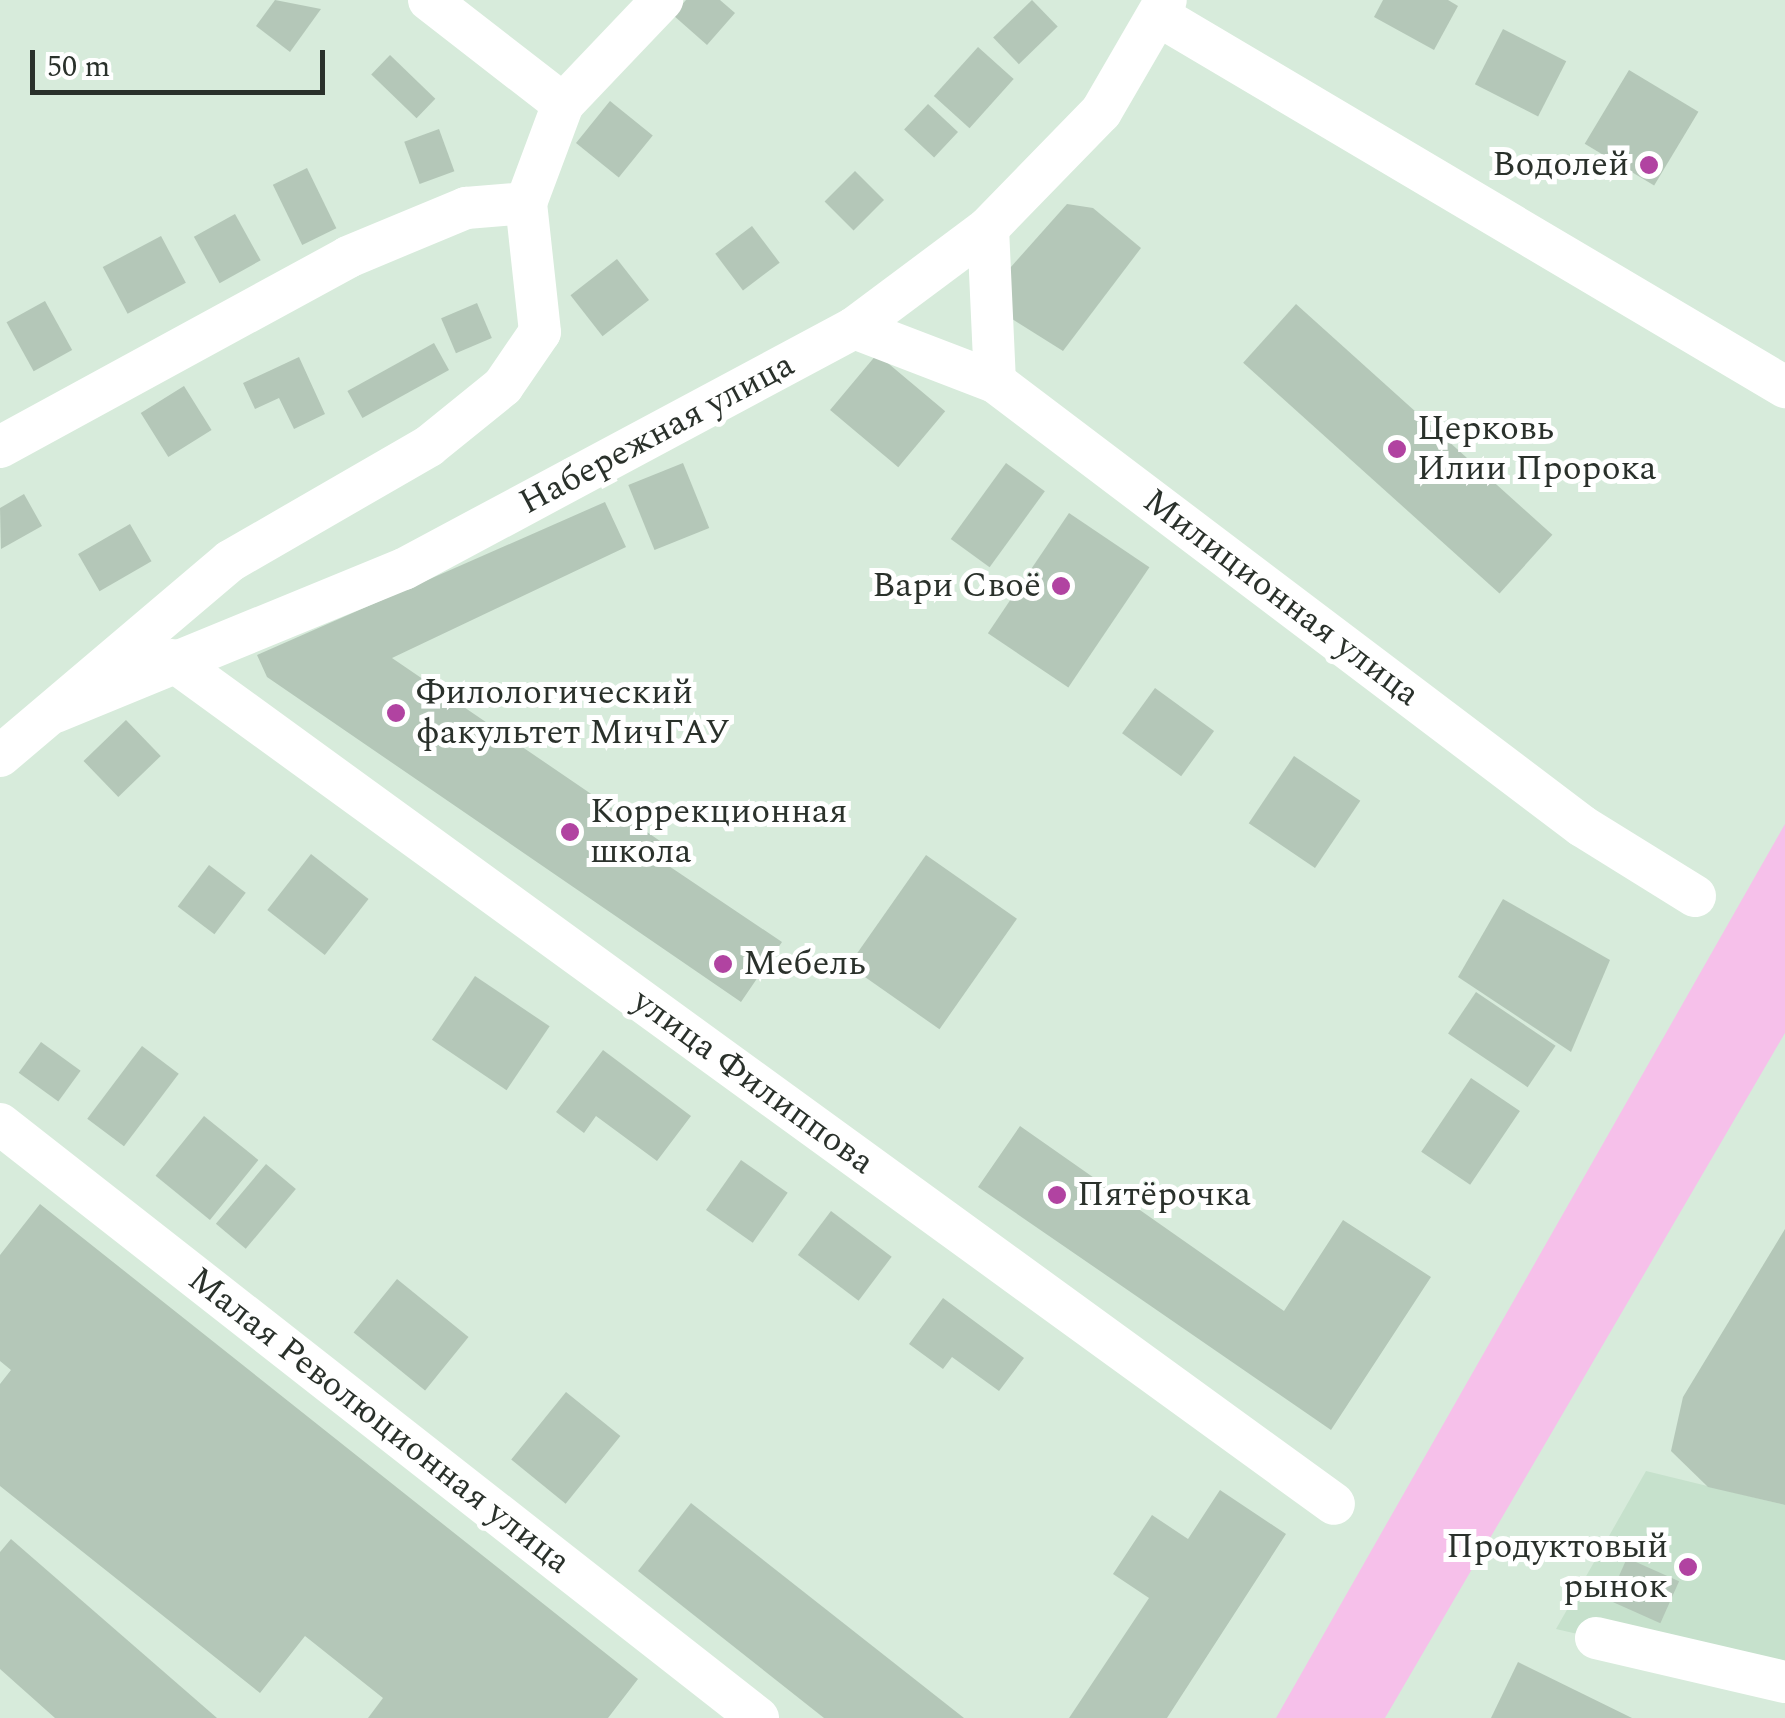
<!DOCTYPE html>
<meta charset="utf-8">
<style>
body{margin:0}
#map{position:relative;width:1785px;height:1718px;overflow:hidden;background:#d7ebdb;font-family:Spectral,serif}
div>[style]{position:absolute}
[style*='--x']{left:calc(var(--x)*1px);top:calc(var(--y)*1px);width:calc(var(--w)*1px);rotate:calc(var(--a)*1deg)}
.built>*{inset:0;background:#c6e1cc}
.green>*{inset:0;background:#f6c0ea}
.building>*{inset:0;background:#b4c7b8;transform-origin:0 0}
.minor>*{height:42px;margin:-21px;padding:0 21px;transform-origin:21px;border-radius:21px;background:#fff}
.dots>*{width:28px;height:28px;translate:-50% -50%;box-sizing:border-box;border:5px solid #fff;border-radius:50%}
span{translate:-50% -50%;white-space:nowrap;text-align:center;line-height:1.15;-webkit-text-stroke:10px #fff;paint-order:stroke}
.poi-label{font-size:35px;color:#2a312b}
.right{translate:-100% -50%;text-align:right}
.left{translate:0 -50%;text-align:left}
.street-label{font-size:35px;color:#2a312b}
.scale{position:absolute;left:30px;top:50px;width:295px;height:45px;box-sizing:border-box;border:5px solid #2a312b;border-top:0;padding-left:12px;font-size:30px;line-height:35px;white-space:nowrap;color:#2a312b;-webkit-text-stroke:8px #fff;paint-order:stroke}
</style>
<div id="map">
<div class="built">
<i style="clip-path:polygon(1646px 1471px,1785px 1505px,1785px 1682px,1556px 1629px)"></i>
</div>
<div class="green">
<i style="clip-path:polygon(1785px 824px,1785px 1033px,1385px 1718px,1276px 1718px)"></i>
</div>
<div class="building">
<i style="clip-path:polygon(275px 0,321px 9px,290px 52px,256px 26px)"></i>
<i style="clip-path:polygon(686px 0,720px 0,735px 13px,707px 45px,673px 15px)"></i>
<i style="left:1032px;top:0;width:37px;height:54px;rotate:46deg"></i>
<i style="clip-path:polygon(1383px 0,1448px 0,1458px 6px,1434px 50px,1374px 17px)"></i>
<i style="left:1503px;top:29px;width:71px;height:62px;rotate:27deg"></i>
<i style="left:978px;top:47px;width:48px;height:66px;rotate:42deg"></i>
<i style="left:390px;top:55px;width:63px;height:27px;rotate:44deg"></i>
<i style="left:1629px;top:70px;width:81px;height:86px;rotate:31deg"></i>
<i style="left:610px;top:101px;width:55px;height:54px;rotate:39deg"></i>
<i style="left:928px;top:104px;width:41px;height:35px;rotate:43deg"></i>
<i style="left:439px;top:129px;width:45px;height:37px;rotate:70deg"></i>
<i style="left:307px;top:168px;width:67px;height:38px;rotate:64deg"></i>
<i style="left:855px;top:171px;width:41px;height:43px;rotate:45deg"></i>
<i style="clip-path:polygon(1067px 204px,1093px 208px,1141px 248px,1063px 351px,1009px 317px,994px 286px)"></i>
<i style="left:235px;top:214px;width:53px;height:47px;rotate:61deg"></i>
<i style="left:752px;top:226px;width:46px;height:46px;rotate:53deg"></i>
<i style="left:161px;top:236px;width:53px;height:66px;rotate:62deg"></i>
<i style="left:617px;top:259px;width:52px;height:59px;rotate:52deg"></i>
<i style="left:45px;top:301px;width:56px;height:44px;rotate:61deg"></i>
<i style="left:477px;top:303px;width:38px;height:39px;rotate:67deg"></i>
<i style="left:1296px;top:304px;width:345px;height:79px;rotate:42deg"></i>
<i style="left:434px;top:343px;width:31px;height:99px;rotate:61deg"></i>
<i style="left:877px;top:354px;width:89px;height:73px;rotate:40deg"></i>
<i style="clip-path:polygon(299px 357px,325px 414px,294px 429px,279px 398px,255px 409px,243px 383px)"></i>
<i style="left:184px;top:386px;width:52px;height:51px;rotate:58deg"></i>
<i style="left:683px;top:463px;width:70px;height:59px;rotate:68deg"></i>
<i style="left:1006px;top:463px;width:48px;height:94px;rotate:36deg"></i>
<i style="clip-path:polygon(24px 494px,42px 526px,1px 549px,0 508px)"></i>
<i style="clip-path:polygon(605px 502px,626px 547px,392px 658px,663px 843px,654px 856px,782px 942px,741px 1002px,267px 677px,257px 655px)"></i>
<i style="left:1069px;top:513px;width:97px;height:145px;rotate:34deg"></i>
<i style="left:130px;top:524px;width:43px;height:60px;rotate:60deg"></i>
<i style="left:1155px;top:688px;width:73px;height:56px;rotate:36deg"></i>
<i style="left:126px;top:720px;width:50px;height:59px;rotate:46deg"></i>
<i style="left:1294px;top:756px;width:80px;height:81px;rotate:34deg"></i>
<i style="left:311px;top:854px;width:73px;height:71px;rotate:38deg"></i>
<i style="left:926px;top:855px;width:111px;height:135px;rotate:35deg"></i>
<i style="left:209px;top:865px;width:46px;height:52px;rotate:37deg"></i>
<i style="clip-path:polygon(1503px 899px,1610px 960px,1571px 1052px,1458px 977px)"></i>
<i style="left:475px;top:976px;width:90px;height:77px;rotate:34deg"></i>
<i style="left:1476px;top:992px;width:96px;height:50px;rotate:34deg"></i>
<i style="left:41px;top:1042px;width:49px;height:38px;rotate:36deg"></i>
<i style="left:142px;top:1046px;width:46px;height:91px;rotate:37deg"></i>
<i style="clip-path:polygon(603px 1050px,691px 1116px,657px 1161px,596px 1116px,584px 1133px,556px 1112px)"></i>
<i style="left:1471px;top:1078px;width:59px;height:89px;rotate:34deg"></i>
<i style="left:204px;top:1116px;width:70px;height:77px;rotate:39deg"></i>
<i style="clip-path:polygon(1020px 1126px,1284px 1311px,1343px 1220px,1431px 1277px,1331px 1430px,978px 1187px)"></i>
<i style="left:741px;top:1160px;width:57px;height:61px;rotate:35deg"></i>
<i style="left:266px;top:1164px;width:39px;height:78px;rotate:40deg"></i>
<i style="clip-path:polygon(40px 1204px,638px 1679px,608px 1718px,368px 1718px,383px 1698px,305px 1636px,260px 1693px,0 1486px,0 1384px,11px 1370px,0 1361px,0 1255px)"></i>
<i style="left:831px;top:1211px;width:76px;height:55px;rotate:37deg"></i>
<i style="clip-path:polygon(1785px 1229px,1785px 1505px,1708px 1487px,1671px 1451px,1683px 1397px)"></i>
<i style="left:397px;top:1279px;width:92px;height:69px;rotate:39deg"></i>
<i style="clip-path:polygon(943px 1298px,1024px 1358px,999px 1391px,952px 1357px,943px 1369px,909px 1344px)"></i>
<i style="left:566px;top:1392px;width:70px;height:87px;rotate:39deg"></i>
<i style="clip-path:polygon(1220px 1490px,1286px 1534px,1167px 1718px,1069px 1718px,1149px 1598px,1113px 1574px,1152px 1515px,1188px 1539px)"></i>
<i style="clip-path:polygon(691px 1503px,964px 1718px,824px 1718px,638px 1571px)"></i>
<i style="clip-path:polygon(11px 1539px,217px 1718px,55px 1718px,0 1669px,0 1552px)"></i>
<i style="left:1627px;top:1558px;width:57px;height:46px;rotate:24deg"></i>
<i style="clip-path:polygon(1518px 1662px,1632px 1718px,1491px 1718px)"></i>
</div>
<div class="minor">
<i style="--x:429;--y:0;--w:170;--a:37.8"></i>
<i style="--x:1159;--y:16;--w:728;--a:30.65"></i>
<i style="--x:988;--y:228;--w:154;--a:87.4"></i>
<i style="--x:854;--y:328;--w:151;--a:21"></i>
<i style="--x:995;--y:382;--w:736;--a:37.1"></i>
<i style="--x:1582;--y:826;--w:133;--a:31.8"></i>
<i style="--x:0;--y:447;--w:396;--a:-28.6"></i>
<i style="--x:348;--y:257;--w:128;--a:-22.6"></i>
<i style="--x:466;--y:208;--w:60;--a:-4.8"></i>
<i style="--x:172;--y:660;--w:1436;--a:35.99"></i>
<i style="--x:55;--y:712;--w:377;--a:-22.3"></i>
<i style="--x:404;--y:569;--w:510;--a:-28.17"></i>
<i style="--x:854;--y:328;--w:167;--a:-36.7"></i>
<i style="--x:988;--y:228;--w:162;--a:-45.8"></i>
<i style="--x:1101;--y:112;--w:129;--a:-59.9"></i>
<i style="--x:0;--y:756;--w:302;--a:-40.3"></i>
<i style="--x:230;--y:561;--w:230;--a:-30"></i>
<i style="--x:429;--y:446;--w:95;--a:-39"></i>
<i style="--x:503;--y:386;--w:65;--a:-55.6"></i>
<i style="--x:540;--y:332;--w:130;--a:-96.2"></i>
<i style="--x:526;--y:203;--w:106;--a:-69.5"></i>
<i style="--x:563;--y:104;--w:144;--a:-46.4"></i>
<i style="--x:0;--y:1124;--w:963;--a:38.08"></i>
<i style="--x:1596;--y:1638;--w:194;--a:13.1"></i>
</div>
<div class="dots">
<i style="left:1649px;top:165px;background:#b143a1"></i>
<i style="left:1397px;top:449px;background:#b143a1"></i>
<i style="left:1061px;top:586px;background:#b143a1"></i>
<i style="left:396px;top:713px;background:#b143a1"></i>
<i style="left:570px;top:832px;background:#b143a1"></i>
<i style="left:723px;top:964px;background:#b143a1"></i>
<i style="left:1057px;top:1195px;background:#b143a1"></i>
<i style="left:1688px;top:1567px;background:#b143a1"></i>
</div>
<div class="poi-label">
<span class="right" style="left:1629px;top:165px">Водолей</span>
<span class="left" style="left:1417px;top:449px">Церковь<br>Илии Пророка</span>
<span class="right" style="left:1041px;top:586px">Вари Своё</span>
<span class="left" style="left:416px;top:713px">Филологический<br>факультет МичГАУ</span>
<span class="left" style="left:590px;top:832px">Коррекционная<br>школа</span>
<span class="left" style="left:743px;top:964px">Мебель</span>
<span class="left" style="left:1077px;top:1195px">Пятёрочка</span>
<span class="right" style="left:1668px;top:1567px">Продуктовый<br>рынок</span>
</div>
<div class="street-label">
<span style="left:657px;top:434px;rotate:-28deg">Набережная улица</span>
<span style="left:1281px;top:598px;rotate:37deg">Милиционная улица</span>
<span style="left:753px;top:1082px;rotate:36deg">улица Филиппова</span>
<span style="left:379px;top:1421px;rotate:38deg">Малая Революционная улица</span>
</div>
<div class="scale">50 m</div>
</div>
